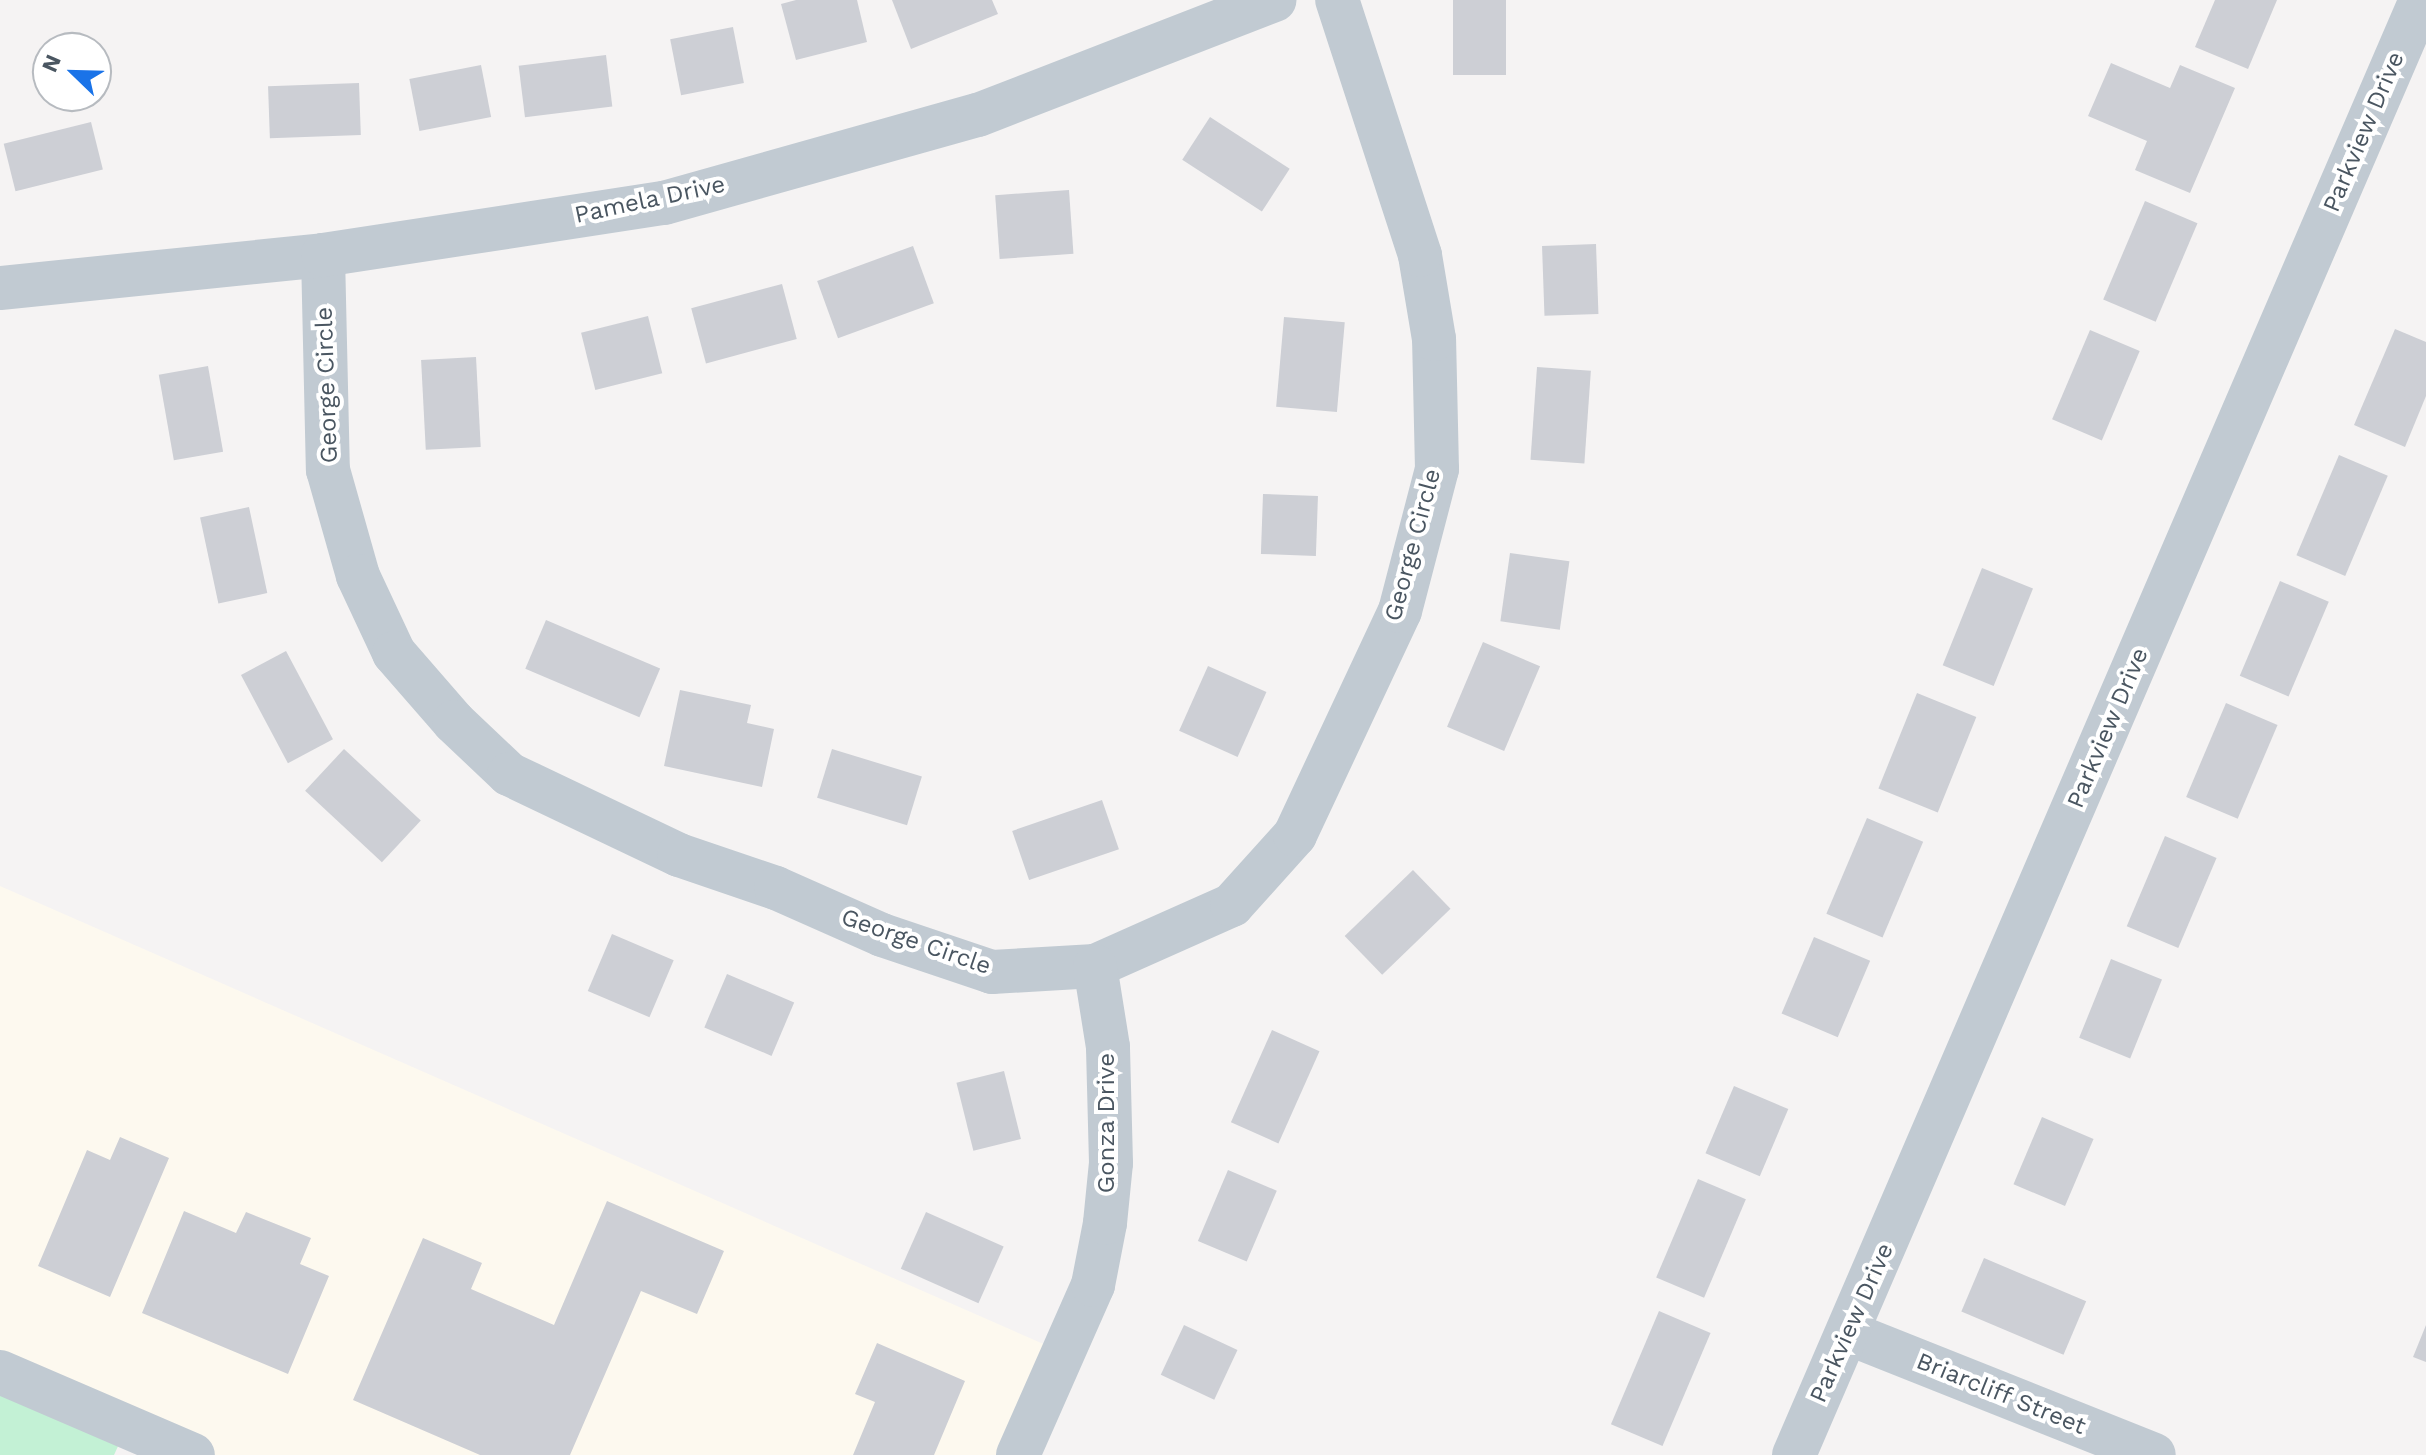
<!DOCTYPE html>
<style>
body{margin:0}
#map{position:relative;width:2426px;height:1455px;overflow:hidden;background:#f5f3f3;font-family:"Work Sans",sans-serif}
div>[style]{position:absolute}
[style*='--x']{left:calc(var(--x)*1px);top:calc(var(--y)*1px);width:calc(var(--w)*1px);rotate:calc(var(--a)*1deg)}
.commercial>*{inset:0;background:#fdf9ef}
.green>*{inset:0;background:#c3f1d5}
.building>*{inset:0;background:#cdcfd5;transform-origin:0 0}
.minor>*{height:44px;margin:-22px;padding:0 22px;transform-origin:22px;border-radius:22px;background:#c1cad2}
span{translate:-50% -50%;white-space:nowrap;text-align:center;line-height:1.15;-webkit-text-stroke:8px #fff;paint-order:stroke}
.street-label{font-size:24px;color:#4a5661}
.north{position:absolute;left:32px;top:32px;width:80px;height:80px;box-sizing:border-box;background:#fff;border:2px solid #b7bbc0;border-radius:50%;rotate:293deg;font-size:22px;font-weight:700;line-height:32px;text-align:center;color:#4a5661}
.north::after{content:'';display:block;margin:auto;width:28px;height:36px;background:#1a73e8;clip-path:polygon(50% 0,100% 100%,50% 72%,0 100%)}
</style>
<div id="map">
<div class="commercial">
<i style="clip-path:polygon(0 886px,1080px 1360px,1038px 1455px,175px 1455px,0 1380px)"></i>
</div>
<div class="green">
<i style="clip-path:polygon(0 1380px,124px 1433px,114px 1455px,0 1455px)"></i>
</div>
<div class="building">
<i style="clip-path:polygon(796px 0,857px 0,867px 42px,796px 60px,781px 4px)"></i>
<i style="clip-path:polygon(892px 0,992px 0,998px 14px,911px 49px)"></i>
<i style="left:1453px;top:0;width:53px;height:75px"></i>
<i style="clip-path:polygon(2215px 0,2277px 0,2248px 69px,2195px 47px)"></i>
<i style="left:733px;top:27px;width:57px;height:64px;rotate:79deg"></i>
<i style="left:606px;top:55px;width:52px;height:88px;rotate:83deg"></i>
<i style="clip-path:polygon(2111px 63px,2170px 88px,2180px 65px,2235px 88px,2190px 193px,2135px 170px,2147px 141px,2088px 116px)"></i>
<i style="left:481px;top:65px;width:53px;height:73px;rotate:79deg"></i>
<i style="left:359px;top:83px;width:52px;height:91px;rotate:88deg"></i>
<i style="left:1210px;top:117px;width:95px;height:51px;rotate:33deg"></i>
<i style="left:91px;top:122px;width:49px;height:90px;rotate:76deg"></i>
<i style="left:1069px;top:190px;width:64px;height:74px;rotate:86deg"></i>
<i style="left:2145px;top:201px;width:57px;height:107px;rotate:23deg"></i>
<i style="left:1596px;top:244px;width:70px;height:54px;rotate:88deg"></i>
<i style="left:913px;top:246px;width:61px;height:102px;rotate:70deg"></i>
<i style="left:782px;top:284px;width:57px;height:94px;rotate:75deg"></i>
<i style="left:648px;top:316px;width:59px;height:69px;rotate:76deg"></i>
<i style="left:1284px;top:317px;width:61px;height:90px;rotate:5deg"></i>
<i style="clip-path:polygon(2395px 329px,2426px 342px,2426px 396px,2405px 447px,2354px 425px)"></i>
<i style="left:2090px;top:330px;width:54px;height:97px;rotate:23deg"></i>
<i style="left:476px;top:357px;width:90px;height:55px;rotate:87deg"></i>
<i style="left:208px;top:366px;width:87px;height:50px;rotate:80deg"></i>
<i style="left:1537px;top:367px;width:54px;height:93px;rotate:4deg"></i>
<i style="left:2339px;top:455px;width:53px;height:109px;rotate:23deg"></i>
<i style="left:1263px;top:494px;width:55px;height:60px;rotate:2deg"></i>
<i style="left:249px;top:507px;width:88px;height:50px;rotate:78deg"></i>
<i style="left:1510px;top:553px;width:60px;height:69px;rotate:8deg"></i>
<i style="left:1982px;top:568px;width:55px;height:105px;rotate:22deg"></i>
<i style="left:2280px;top:581px;width:53px;height:103px;rotate:23deg"></i>
<i style="left:546px;top:620px;width:124px;height:53px;rotate:23deg"></i>
<i style="left:1483px;top:642px;width:62px;height:92px;rotate:23deg"></i>
<i style="left:286px;top:651px;width:100px;height:51px;rotate:62deg"></i>
<i style="left:1208px;top:666px;width:64px;height:71px;rotate:24deg"></i>
<i style="clip-path:polygon(680px 690px,751px 705px,747px 723px,774px 729px,762px 787px,664px 766px)"></i>
<i style="left:1917px;top:693px;width:64px;height:103px;rotate:22deg"></i>
<i style="left:2226px;top:703px;width:56px;height:102px;rotate:23deg"></i>
<i style="left:344px;top:749px;width:105px;height:57px;rotate:43deg"></i>
<i style="left:832px;top:749px;width:94px;height:51px;rotate:17deg"></i>
<i style="left:1102px;top:800px;width:52px;height:95px;rotate:71deg"></i>
<i style="left:1867px;top:818px;width:61px;height:104px;rotate:23deg"></i>
<i style="left:2165px;top:836px;width:56px;height:98px;rotate:23deg"></i>
<i style="left:1413px;top:870px;width:54px;height:95px;rotate:46deg"></i>
<i style="left:612px;top:934px;width:67px;height:62px;rotate:23deg"></i>
<i style="left:1814px;top:937px;width:61px;height:83px;rotate:23deg"></i>
<i style="left:2111px;top:959px;width:55px;height:85px;rotate:22deg"></i>
<i style="left:727px;top:974px;width:73px;height:58px;rotate:23deg"></i>
<i style="left:1272px;top:1030px;width:52px;height:101px;rotate:24deg"></i>
<i style="left:1004px;top:1071px;width:70px;height:49px;rotate:76deg"></i>
<i style="left:1734px;top:1086px;width:59px;height:73px;rotate:23deg"></i>
<i style="left:2042px;top:1117px;width:56px;height:73px;rotate:23deg"></i>
<i style="clip-path:polygon(120px 1137px,169px 1158px,110px 1297px,38px 1266px,87px 1150px,110px 1160px)"></i>
<i style="left:1228px;top:1170px;width:53px;height:77px;rotate:23deg"></i>
<i style="left:1698px;top:1179px;width:52px;height:107px;rotate:23deg"></i>
<i style="clip-path:polygon(607px 1201px,724px 1251px,697px 1314px,641px 1291px,570px 1455px,480px 1455px,353px 1400px,423px 1238px,482px 1263px,471px 1289px,554px 1325px)"></i>
<i style="clip-path:polygon(184px 1211px,236px 1233px,246px 1212px,311px 1238px,300px 1264px,329px 1276px,288px 1374px,142px 1313px)"></i>
<i style="left:926px;top:1212px;width:85px;height:62px;rotate:24deg"></i>
<i style="left:1984px;top:1258px;width:111px;height:58px;rotate:23deg"></i>
<i style="left:1659px;top:1311px;width:56px;height:123px;rotate:23deg"></i>
<i style="left:1184px;top:1325px;width:59px;height:55px;rotate:25deg"></i>
<i style="clip-path:polygon(2426px 1325px,2426px 1362px,2413px 1357px)"></i>
<i style="clip-path:polygon(877px 1343px,965px 1381px,934px 1455px,853px 1455px,875px 1402px,855px 1394px)"></i>
</div>
<div class="minor">
<i style="--x:323;--y:255;--w:215;--a:88.7"></i>
<i style="--x:328;--y:470;--w:110;--a:74.2"></i>
<i style="--x:358;--y:576;--w:85;--a:64.9"></i>
<i style="--x:394;--y:653;--w:91;--a:49"></i>
<i style="--x:454;--y:722;--w:76;--a:43.4"></i>
<i style="--x:509;--y:774;--w:188;--a:25.5"></i>
<i style="--x:679;--y:855;--w:102;--a:18.8"></i>
<i style="--x:776;--y:888;--w:116;--a:23.9"></i>
<i style="--x:882;--y:935;--w:116;--a:18.6"></i>
<i style="--x:992;--y:972;--w:103;--a:-3.3"></i>
<i style="--x:1095;--y:966;--w:150;--a:-24"></i>
<i style="--x:1232;--y:905;--w:94;--a:-48"></i>
<i style="--x:1295;--y:835;--w:247;--a:-64.9"></i>
<i style="--x:1400;--y:611;--w:147;--a:-75.4"></i>
<i style="--x:1437;--y:469;--w:130;--a:-91.3"></i>
<i style="--x:1434;--y:339;--w:85;--a:-99.5"></i>
<i style="--x:1420;--y:255;--w:268;--a:-108"></i>
<i style="--x:0;--y:288;--w:325;--a:-5.8"></i>
<i style="--x:323;--y:255;--w:345;--a:-8.7"></i>
<i style="--x:664;--y:203;--w:326;--a:-15.7"></i>
<i style="--x:978;--y:115;--w:318;--a:-21.2"></i>
<i style="--x:1848;--y:1333;--w:329;--a:21.7"></i>
<i style="--x:0;--y:1372;--w:210;--a:23.3"></i>
<i style="--x:1018;--y:1455;--w:186;--a:-66.2"></i>
<i style="--x:1093;--y:1285;--w:63;--a:-79"></i>
<i style="--x:1105;--y:1223;--w:60;--a:-84.3"></i>
<i style="--x:1111;--y:1163;--w:116;--a:-91.5"></i>
<i style="--x:1108;--y:1047;--w:82;--a:-99.1"></i>
<i style="--x:1794;--y:1455;--w:1584;--a:-66.69"></i>
</div>
<div class="street-label">
<span style="left:2364px;top:132px;rotate:-67deg">Parkview Drive</span>
<span style="left:650px;top:200px;rotate:-12deg">Pamela Drive</span>
<span style="left:327px;top:385px;rotate:-92deg">George Circle</span>
<span style="left:1413px;top:545px;rotate:-75deg">George Circle</span>
<span style="left:2108px;top:728px;rotate:-67deg">Parkview Drive</span>
<span style="left:916px;top:942px;rotate:19deg">George Circle</span>
<span style="left:1107px;top:1123px;rotate:-90deg">Gonza Drive</span>
<span style="left:1852px;top:1323px;rotate:-66deg">Parkview Drive</span>
<span style="left:2001px;top:1394px;rotate:22deg">Briarcliff Street</span>
</div>
<div class="north">N</div>
</div>
